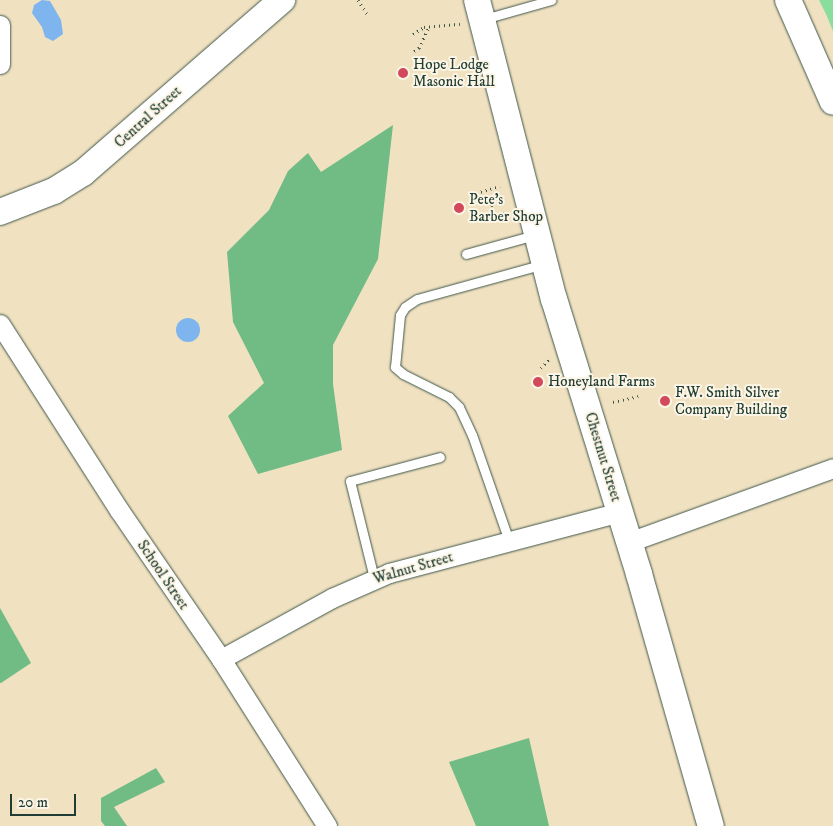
<!DOCTYPE html>
<style>
body{margin:0}
#map{position:relative;width:833px;height:826px;overflow:hidden;background:#f0e1c1;font-family:"IM FELL DW Pica",serif}
div>[style]{position:absolute}
[style*='--x']{left:calc(var(--x)*1px);top:calc(var(--y)*1px);width:calc(var(--w)*1px);rotate:calc(var(--a)*1deg)}
.green>*{inset:0;background:#8bdd9d}
.forest>*{inset:0;background:#70bc84}
.water>*{inset:0;background:#7eb5ee}
.round{border-radius:50%}
.path>*{height:3px;margin-top:-1.5px;transform-origin:0;background:repeating-linear-gradient(90deg,#3e5649 0 1px,transparent 0 5px)}
.roads{filter:drop-shadow(0 0 1px #3e5649) drop-shadow(0 0 1px #3e5649)}
.lane>*{height:9px;margin:-4.5px;padding:0 4.5px;transform-origin:4.5px;border-radius:4.5px;background:#fff}
.street>*{height:19px;margin:-9.5px;padding:0 9.5px;transform-origin:9.5px;border-radius:9.5px;background:#fff}
.secondary>*{height:26px;margin:-13px;padding:0 13px;transform-origin:13px;border-radius:13px;background:#fff}
.dots>*{width:14px;height:14px;translate:-50% -50%;box-sizing:border-box;border:2px solid #fcf5e5;border-radius:50%}
span{translate:-50% -50%;white-space:nowrap;text-align:center;line-height:1.15;-webkit-text-stroke:4px #fcf5e5;paint-order:stroke}
.poi-label{font-size:15px;color:#1f3d34}
.left{translate:0 -50%;text-align:left}
.street-label{font-size:15px;color:#1f3d34}
.scale{position:absolute;left:10px;top:794px;width:66px;height:22px;box-sizing:border-box;border:2px solid #1f3d34;border-top:0;padding-left:6px;font-size:15px;line-height:18px;white-space:nowrap;color:#1f3d34;-webkit-text-stroke:4px #fcf5e5;paint-order:stroke}
</style>
<div id="map">
<div class="green">
<i style="clip-path:polygon(819px 0,833px 0,833px 31px,826px 14px)"></i>
</div>
<div class="forest">
<i style="clip-path:polygon(393px 125px,378px 259px,333px 345px,333px 384px,342px 450px,258px 474px,228px 416px,264px 383px,233px 322px,227px 252px,269px 210px,288px 171px,308px 153px,321px 172px)"></i>
<i style="clip-path:polygon(0 608px,31px 663px,1px 683px,0 683px)"></i>
<i style="clip-path:polygon(529px 738px,549px 826px,476px 826px,449px 762px)"></i>
<i style="clip-path:polygon(156px 768px,165px 782px,114px 807px,127px 826px,105px 826px,101px 821px,101px 798px)"></i>
</div>
<div class="water">
<i style="clip-path:polygon(42px 0,50px 1px,61px 20px,63px 34px,53px 41px,45px 37px,42px 27px,32px 13px,34px 5px)"></i>
<i class="round" style="left:176px;top:318px;width:24px;height:24px"></i>
</div>
<div class="path">
<i style="--x:358;--y:0;--w:17;--a:57"></i>
<i style="--x:413;--y:34;--w:13;--a:-32"></i>
<i style="--x:424;--y:27;--w:36;--a:-5"></i>
<i style="--x:414;--y:51;--w:6;--a:-31"></i>
<i style="--x:419;--y:48;--w:23;--a:-65"></i>
<i style="--x:476;--y:193;--w:25;--a:-16"></i>
<i style="--x:494;--y:216;--w:10;--a:-107"></i>
<i style="--x:491;--y:206;--w:19;--a:-62"></i>
<i style="--x:484;--y:219;--w:24;--a:-15"></i>
<i style="--x:541;--y:368;--w:12;--a:-48"></i>
<i style="--x:613;--y:402;--w:26;--a:-13"></i>
</div>
<div class="roads">
<div class="lane">
<i style="--x:484;--y:19;--w:70;--a:-15.8"></i>
<i style="--x:466;--y:254;--w:72;--a:-15.4"></i>
<i style="--x:509;--y:541;--w:112;--a:-109.2"></i>
<i style="--x:472;--y:435;--w:31;--a:-115"></i>
<i style="--x:459;--y:407;--w:14;--a:-135"></i>
<i style="--x:449;--y:397;--w:51;--a:-153.4"></i>
<i style="--x:403;--y:374;--w:11;--a:-139"></i>
<i style="--x:395;--y:367;--w:52;--a:-84.5"></i>
<i style="--x:400;--y:315;--w:9;--a:-58"></i>
<i style="--x:405;--y:307;--w:14;--a:-34"></i>
<i style="--x:417;--y:299;--w:132;--a:-15.4"></i>
<i style="--x:374;--y:578;--w:100;--a:-103.9"></i>
<i style="--x:350;--y:481;--w:93;--a:-14.9"></i>
</div>
<div class="street">
<i style="--x:0;--y:25;--w:39;--a:90"></i>
<i style="--x:0;--y:324;--w:221;--a:57.4"></i>
<i style="--x:119;--y:510;--w:181;--a:55.6"></i>
<i style="--x:221;--y:659;--w:198;--a:57.6"></i>
<i style="--x:629;--y:542;--w:217;--a:-19.9"></i>
<i style="--x:221;--y:659;--w:127;--a:-28.8"></i>
<i style="--x:332;--y:598;--w:62;--a:-23.7"></i>
<i style="--x:389;--y:573;--w:239;--a:-14.8"></i>
</div>
<div class="secondary">
<i style="--x:477;--y:0;--w:309;--a:75.6"></i>
<i style="--x:554;--y:299;--w:288;--a:72.8"></i>
<i style="--x:639;--y:574;--w:262;--a:74.1"></i>
<i style="--x:788;--y:0;--w:111;--a:66.2"></i>
<i style="--x:0;--y:212;--w:58;--a:-21.3"></i>
<i style="--x:54;--y:191;--w:34;--a:-32"></i>
<i style="--x:83;--y:173;--w:264;--a:-41"></i>
</div>
</div>
<div class="dots">
<i style="left:403px;top:73px;background:#d1495b"></i>
<i style="left:459px;top:208px;background:#d1495b"></i>
<i style="left:538px;top:382px;background:#d1495b"></i>
<i style="left:665px;top:401px;background:#d1495b"></i>
</div>
<div class="poi-label">
<span class="left" style="left:413px;top:73px">Hope Lodge<br>Masonic Hall</span>
<span class="left" style="left:469px;top:208px">Pete's<br>Barber Shop</span>
<span class="left" style="left:548px;top:382px">Honeyland Farms</span>
<span class="left" style="left:675px;top:401px">F.W. Smith Silver<br>Company Building</span>
</div>
<div class="street-label">
<span style="left:148px;top:117px;rotate:-42deg">Central Street</span>
<span style="left:603px;top:457px;rotate:73deg">Chestnut Street</span>
<span style="left:413px;top:568px;rotate:-16deg">Walnut Street</span>
<span style="left:163px;top:575px;rotate:56deg">School Street</span>
</div>
<div class="scale">20 m</div>
</div>
